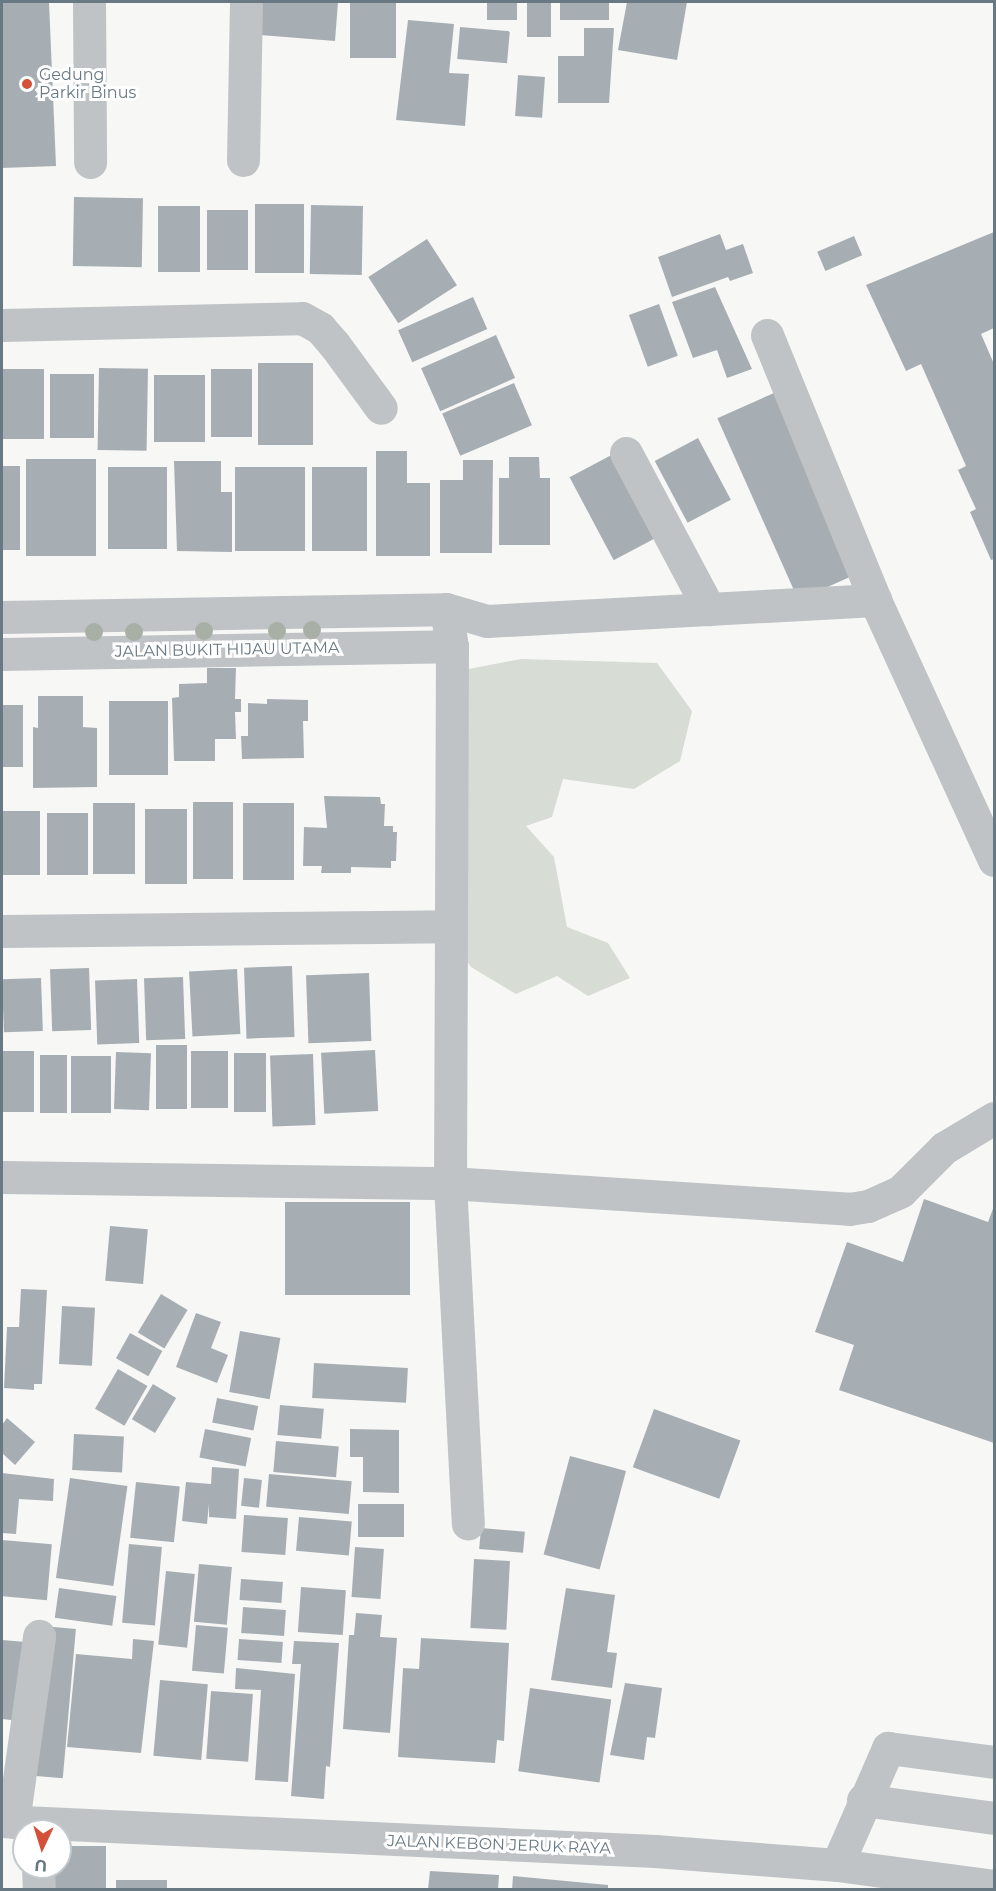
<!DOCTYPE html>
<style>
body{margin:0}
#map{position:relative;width:996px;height:1891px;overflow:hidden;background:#f7f7f5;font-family:Montserrat,sans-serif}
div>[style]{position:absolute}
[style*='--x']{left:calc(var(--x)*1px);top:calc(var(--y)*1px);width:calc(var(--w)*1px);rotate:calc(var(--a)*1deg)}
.green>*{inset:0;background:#d7dcd4}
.building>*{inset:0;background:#a7aeb3;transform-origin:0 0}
.minor>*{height:33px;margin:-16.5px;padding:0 16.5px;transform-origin:16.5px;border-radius:16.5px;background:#bfc3c6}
.trees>*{width:18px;height:18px;margin:-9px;border-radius:50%;background:#a8b0a5}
.dots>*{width:16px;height:16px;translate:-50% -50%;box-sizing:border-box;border:3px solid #fff;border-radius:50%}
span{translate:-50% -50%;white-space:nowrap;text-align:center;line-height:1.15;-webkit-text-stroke:6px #fff;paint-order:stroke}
.poi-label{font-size:16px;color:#697983}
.left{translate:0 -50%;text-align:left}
.street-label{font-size:16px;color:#697983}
.frame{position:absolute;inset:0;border:3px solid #697983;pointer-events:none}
.north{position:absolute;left:12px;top:1819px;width:60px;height:60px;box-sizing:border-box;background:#fff;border:2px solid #c3c9cd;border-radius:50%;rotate:184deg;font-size:16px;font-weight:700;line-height:24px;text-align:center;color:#697983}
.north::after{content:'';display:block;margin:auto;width:21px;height:27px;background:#d45038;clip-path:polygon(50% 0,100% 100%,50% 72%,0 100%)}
</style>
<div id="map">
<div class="green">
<i style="clip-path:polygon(521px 659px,657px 663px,692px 711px,680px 761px,634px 789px,563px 779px,552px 817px,526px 826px,554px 857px,567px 927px,608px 943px,630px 978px,588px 996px,557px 976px,516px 994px,471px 967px,454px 944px,464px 670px)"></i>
</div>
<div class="building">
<i style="clip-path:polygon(2px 2px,49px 2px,56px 166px,2px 168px)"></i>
<i style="clip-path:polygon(250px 2px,338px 2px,335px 41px,248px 34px)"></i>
<i style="left:350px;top:2px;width:46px;height:56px"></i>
<i style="left:487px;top:2px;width:30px;height:18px"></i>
<i style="left:527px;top:2px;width:24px;height:35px"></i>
<i style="left:560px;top:2px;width:49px;height:18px"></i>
<i style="clip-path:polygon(627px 2px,687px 2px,677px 60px,618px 50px)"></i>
<i style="clip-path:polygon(408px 20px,454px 24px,449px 73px,469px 74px,465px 126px,396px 120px)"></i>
<i style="left:460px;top:27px;width:50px;height:32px;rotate:5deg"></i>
<i style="clip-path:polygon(584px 28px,614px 28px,609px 103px,558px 103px,558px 56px,584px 56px)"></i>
<i style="left:518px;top:75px;width:27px;height:41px;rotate:4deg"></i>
<i style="left:74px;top:197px;width:69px;height:69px;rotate:1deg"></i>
<i style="left:255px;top:204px;width:49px;height:69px"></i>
<i style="left:311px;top:205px;width:52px;height:69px;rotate:1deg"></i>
<i style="left:158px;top:206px;width:42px;height:66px"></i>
<i style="left:207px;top:210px;width:41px;height:60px"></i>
<i style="clip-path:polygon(994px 232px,994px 328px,981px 334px,994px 364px,994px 559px,991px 560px,970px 512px,976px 509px,958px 470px,966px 466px,921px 364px,906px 371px,866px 285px)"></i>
<i style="clip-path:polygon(720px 234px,726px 250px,743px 244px,753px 273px,730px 281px,728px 277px,672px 297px,658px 257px)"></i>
<i style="left:854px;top:236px;width:21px;height:40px;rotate:67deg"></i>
<i style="left:427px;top:239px;width:55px;height:70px;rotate:57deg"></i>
<i style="clip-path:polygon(715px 287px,752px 369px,727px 378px,717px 350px,693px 358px,672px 302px)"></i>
<i style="left:473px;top:297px;width:35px;height:82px;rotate:66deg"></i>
<i style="left:659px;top:304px;width:55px;height:32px;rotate:70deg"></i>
<i style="left:496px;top:335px;width:47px;height:82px;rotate:66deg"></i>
<i style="left:258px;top:363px;width:55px;height:82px"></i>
<i style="left:99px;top:368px;width:49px;height:82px;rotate:1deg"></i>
<i style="left:2px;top:369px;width:42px;height:70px"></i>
<i style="left:211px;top:369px;width:41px;height:68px"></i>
<i style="left:50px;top:374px;width:44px;height:64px"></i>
<i style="left:154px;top:375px;width:51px;height:67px"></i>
<i style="left:514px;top:383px;width:46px;height:78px;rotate:67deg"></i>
<i style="left:774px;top:393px;width:199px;height:62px;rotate:66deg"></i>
<i style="left:698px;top:438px;width:70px;height:49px;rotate:62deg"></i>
<i style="clip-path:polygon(376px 451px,407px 451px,407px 483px,430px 483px,430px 556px,376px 556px)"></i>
<i style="left:619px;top:451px;width:94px;height:56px;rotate:62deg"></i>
<i style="clip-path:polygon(509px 457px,539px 457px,540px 478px,550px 478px,550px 545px,499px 545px,499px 478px,509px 478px)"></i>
<i style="left:26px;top:459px;width:70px;height:97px"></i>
<i style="clip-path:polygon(463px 460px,493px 460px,492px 553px,440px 553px,440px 480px,463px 480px)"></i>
<i style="clip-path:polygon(174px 461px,221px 461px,221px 492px,232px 492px,232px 552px,177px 551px)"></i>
<i style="left:2px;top:466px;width:18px;height:84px"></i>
<i style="left:108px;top:467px;width:59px;height:82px"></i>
<i style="left:235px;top:467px;width:70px;height:84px"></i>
<i style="left:312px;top:467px;width:55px;height:84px"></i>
<i style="clip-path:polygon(207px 668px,236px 668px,235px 699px,241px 699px,241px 712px,235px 712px,236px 739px,215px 739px,215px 761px,174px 761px,172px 698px,179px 697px,179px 684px,207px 683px)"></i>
<i style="clip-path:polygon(38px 696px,83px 696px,83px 727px,97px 728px,97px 787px,33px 788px,33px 727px,38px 728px)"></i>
<i style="clip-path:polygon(267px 699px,308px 700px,308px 721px,303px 721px,304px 758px,242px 759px,241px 736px,248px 736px,248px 703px,267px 704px)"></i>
<i style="left:109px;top:701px;width:59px;height:74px"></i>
<i style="left:2px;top:705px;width:21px;height:62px"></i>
<i style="clip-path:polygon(324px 796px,380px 797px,381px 804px,385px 804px,384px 826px,393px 826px,393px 832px,397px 832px,396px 861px,391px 861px,391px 868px,351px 867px,351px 873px,321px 873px,322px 866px,303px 866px,304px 827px,327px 828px)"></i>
<i style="left:193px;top:802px;width:40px;height:77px"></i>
<i style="left:93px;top:803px;width:42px;height:71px"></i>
<i style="left:243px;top:803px;width:51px;height:77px"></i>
<i style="left:145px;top:809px;width:42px;height:75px"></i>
<i style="left:2px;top:811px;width:38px;height:64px"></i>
<i style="left:47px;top:813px;width:41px;height:62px"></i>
<i style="left:292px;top:966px;width:71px;height:48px;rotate:88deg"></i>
<i style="left:89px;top:968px;width:62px;height:39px;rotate:88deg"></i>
<i style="left:237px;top:969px;width:65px;height:48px;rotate:87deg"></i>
<i style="left:369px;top:973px;width:68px;height:63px;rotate:88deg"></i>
<i style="left:183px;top:977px;width:62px;height:39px;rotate:88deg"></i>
<i style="left:41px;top:978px;width:53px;height:39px;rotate:88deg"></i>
<i style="left:137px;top:979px;width:64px;height:42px;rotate:88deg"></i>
<i style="left:156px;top:1045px;width:31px;height:64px"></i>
<i style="left:375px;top:1050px;width:61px;height:54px;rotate:87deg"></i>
<i style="left:2px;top:1051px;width:32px;height:61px"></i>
<i style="left:191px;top:1051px;width:37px;height:57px"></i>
<i style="left:116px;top:1052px;width:35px;height:57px;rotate:2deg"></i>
<i style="left:234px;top:1053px;width:32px;height:59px"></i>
<i style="left:313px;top:1054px;width:71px;height:43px;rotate:88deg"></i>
<i style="left:40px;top:1055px;width:27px;height:58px"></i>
<i style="left:71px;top:1056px;width:40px;height:57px"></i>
<i style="clip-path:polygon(924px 1199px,988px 1222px,994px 1206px,994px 1443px,839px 1390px,854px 1345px,815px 1332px,847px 1242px,903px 1262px)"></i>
<i style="left:285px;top:1202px;width:125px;height:93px"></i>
<i style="left:110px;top:1226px;width:38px;height:55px;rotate:5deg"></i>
<i style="clip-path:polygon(21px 1289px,47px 1290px,42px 1384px,34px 1384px,34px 1390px,4px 1388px,7px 1327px,19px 1327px)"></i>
<i style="left:161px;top:1294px;width:31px;height:45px;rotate:31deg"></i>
<i style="left:62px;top:1306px;width:33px;height:58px;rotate:3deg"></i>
<i style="clip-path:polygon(196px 1313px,221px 1322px,211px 1348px,228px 1355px,217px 1383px,176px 1367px)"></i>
<i style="left:240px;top:1331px;width:41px;height:62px;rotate:10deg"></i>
<i style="left:130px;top:1333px;width:37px;height:29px;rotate:29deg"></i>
<i style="left:314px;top:1363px;width:94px;height:35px;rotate:3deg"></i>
<i style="left:118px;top:1369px;width:34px;height:46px;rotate:30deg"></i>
<i style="left:153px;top:1384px;width:27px;height:41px;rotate:31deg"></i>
<i style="left:217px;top:1398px;width:42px;height:25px;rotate:11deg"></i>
<i style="left:280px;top:1405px;width:44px;height:30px;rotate:5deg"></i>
<i style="left:654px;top:1409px;width:92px;height:62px;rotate:20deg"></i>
<i style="clip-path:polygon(7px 1418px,35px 1442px,15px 1465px,2px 1453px,2px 1425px)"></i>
<i style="left:205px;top:1429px;width:47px;height:29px;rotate:11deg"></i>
<i style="clip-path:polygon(350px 1429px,399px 1430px,399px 1493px,363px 1492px,363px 1457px,350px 1457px)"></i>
<i style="left:74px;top:1434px;width:50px;height:36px;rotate:3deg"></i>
<i style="left:276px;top:1441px;width:63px;height:31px;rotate:5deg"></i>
<i style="left:570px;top:1456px;width:58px;height:102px;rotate:15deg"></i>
<i style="clip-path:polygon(212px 1467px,239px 1469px,236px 1519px,209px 1517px,209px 1504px,207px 1524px,182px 1521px,186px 1482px,211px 1484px)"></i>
<i style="clip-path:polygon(2px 1473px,54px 1479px,53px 1501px,19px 1499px,16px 1534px,2px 1533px)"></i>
<i style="left:269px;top:1474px;width:83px;height:33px;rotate:5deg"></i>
<i style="left:70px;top:1478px;width:58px;height:101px;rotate:8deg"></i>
<i style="left:244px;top:1478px;width:18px;height:28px;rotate:6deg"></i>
<i style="left:136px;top:1482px;width:44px;height:56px;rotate:6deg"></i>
<i style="left:358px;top:1504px;width:46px;height:33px"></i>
<i style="left:244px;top:1515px;width:44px;height:37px;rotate:4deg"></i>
<i style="left:299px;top:1517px;width:53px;height:34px;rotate:5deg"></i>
<i style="left:481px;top:1528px;width:44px;height:21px;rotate:5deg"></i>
<i style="left:2px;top:1540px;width:50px;height:56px;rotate:5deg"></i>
<i style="left:129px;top:1544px;width:33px;height:79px;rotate:5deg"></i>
<i style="left:355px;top:1547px;width:29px;height:50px;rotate:4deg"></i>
<i style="left:474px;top:1559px;width:36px;height:69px;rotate:3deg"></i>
<i style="left:199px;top:1564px;width:33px;height:58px;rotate:5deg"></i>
<i style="left:166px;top:1571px;width:29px;height:74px;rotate:6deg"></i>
<i style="left:241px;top:1579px;width:42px;height:21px;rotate:4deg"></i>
<i style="left:301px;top:1587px;width:45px;height:45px;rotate:4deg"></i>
<i style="left:59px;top:1588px;width:58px;height:30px;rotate:8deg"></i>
<i style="clip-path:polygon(566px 1588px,615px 1595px,607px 1652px,617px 1653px,612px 1688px,551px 1680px)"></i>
<i style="left:243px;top:1607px;width:43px;height:26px;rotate:4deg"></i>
<i style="clip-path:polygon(356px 1613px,382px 1615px,380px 1637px,397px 1638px,390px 1733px,343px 1729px,349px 1635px,354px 1635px)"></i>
<i style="left:196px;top:1625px;width:32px;height:46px;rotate:5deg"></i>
<i style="left:43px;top:1626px;width:33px;height:150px;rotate:5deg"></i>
<i style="clip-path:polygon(421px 1638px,509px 1643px,504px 1741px,497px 1740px,495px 1763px,398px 1757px,403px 1668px,419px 1669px)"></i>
<i style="clip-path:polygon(133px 1639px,154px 1641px,141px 1753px,67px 1747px,76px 1654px,132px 1659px)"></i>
<i style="left:239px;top:1639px;width:44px;height:21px;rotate:4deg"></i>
<i style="clip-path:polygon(2px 1640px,26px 1642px,20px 1721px,2px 1719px)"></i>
<i style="clip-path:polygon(294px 1641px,339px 1643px,330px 1767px,326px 1766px,324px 1799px,291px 1796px,301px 1664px,292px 1664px)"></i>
<i style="clip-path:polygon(236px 1668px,295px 1674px,288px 1782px,255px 1780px,261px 1690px,235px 1689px)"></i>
<i style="left:160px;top:1680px;width:48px;height:76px;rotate:5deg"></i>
<i style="clip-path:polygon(625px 1683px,662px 1688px,655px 1738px,647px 1737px,644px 1760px,610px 1755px)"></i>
<i style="left:530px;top:1688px;width:82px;height:84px;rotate:8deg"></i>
<i style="left:211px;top:1691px;width:42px;height:68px;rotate:4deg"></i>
<i style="clip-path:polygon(60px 1846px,106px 1846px,106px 1890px,47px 1890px,47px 1867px,60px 1867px)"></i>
<i style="clip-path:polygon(430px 1871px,499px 1875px,498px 1890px,428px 1890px)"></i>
<i style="clip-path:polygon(513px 1876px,608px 1885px,608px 1890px,512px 1890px)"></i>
<i style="left:167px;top:1880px;width:10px;height:51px;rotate:90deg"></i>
</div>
<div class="minor">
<i style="--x:89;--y:2;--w:160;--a:89.6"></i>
<i style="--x:243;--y:160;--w:158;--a:-88.9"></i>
<i style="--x:2;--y:325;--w:300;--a:-1.3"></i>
<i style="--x:302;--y:318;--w:21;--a:29"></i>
<i style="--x:320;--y:328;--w:21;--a:49"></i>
<i style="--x:334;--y:344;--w:79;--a:53.7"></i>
<i style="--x:767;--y:335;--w:286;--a:67.8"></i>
<i style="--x:875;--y:600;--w:286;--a:65.4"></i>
<i style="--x:626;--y:453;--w:177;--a:62"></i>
<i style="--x:446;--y:609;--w:37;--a:81"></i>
<i style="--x:452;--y:646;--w:537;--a:90.21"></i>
<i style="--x:450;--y:1183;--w:341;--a:87"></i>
<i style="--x:2;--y:617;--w:444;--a:-1"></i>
<i style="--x:446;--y:609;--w:43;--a:16.3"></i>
<i style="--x:487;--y:621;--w:389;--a:-3.1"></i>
<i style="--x:2;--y:654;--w:450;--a:-1"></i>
<i style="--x:2;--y:931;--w:449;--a:-0.6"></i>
<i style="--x:2;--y:1177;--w:448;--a:0.8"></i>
<i style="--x:450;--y:1183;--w:400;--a:3.7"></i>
<i style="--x:849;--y:1209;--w:19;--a:-9"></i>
<i style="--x:868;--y:1206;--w:36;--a:-24"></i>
<i style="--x:901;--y:1191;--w:61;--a:-45"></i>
<i style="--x:944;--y:1148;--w:58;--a:-31"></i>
<i style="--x:863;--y:1800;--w:132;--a:7.8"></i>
<i style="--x:2;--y:1821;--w:654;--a:2.63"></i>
<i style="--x:655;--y:1851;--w:183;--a:4.4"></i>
<i style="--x:837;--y:1865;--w:158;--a:7.6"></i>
<i style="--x:13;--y:1822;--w:188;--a:-82"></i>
<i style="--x:837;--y:1865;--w:128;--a:-66.4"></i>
<i style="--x:888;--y:1748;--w:107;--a:7.5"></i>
<i style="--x:38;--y:1867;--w:23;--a:88"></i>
</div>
<div class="trees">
<i style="left:312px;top:630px"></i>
<i style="left:204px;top:631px"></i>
<i style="left:277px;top:631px"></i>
<i style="left:94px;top:632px"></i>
<i style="left:134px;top:632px"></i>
</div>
<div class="dots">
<i style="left:27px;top:84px;background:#d45038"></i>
</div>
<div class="poi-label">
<span class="left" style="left:39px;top:84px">Gedung<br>Parkir Binus</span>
</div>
<div class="street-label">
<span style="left:227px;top:650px;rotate:-1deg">JALAN BUKIT HIJAU UTAMA</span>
<span style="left:499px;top:1845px;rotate:2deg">JALAN KEBON JERUK RAYA</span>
</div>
<div class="frame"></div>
<div class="north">U</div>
</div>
